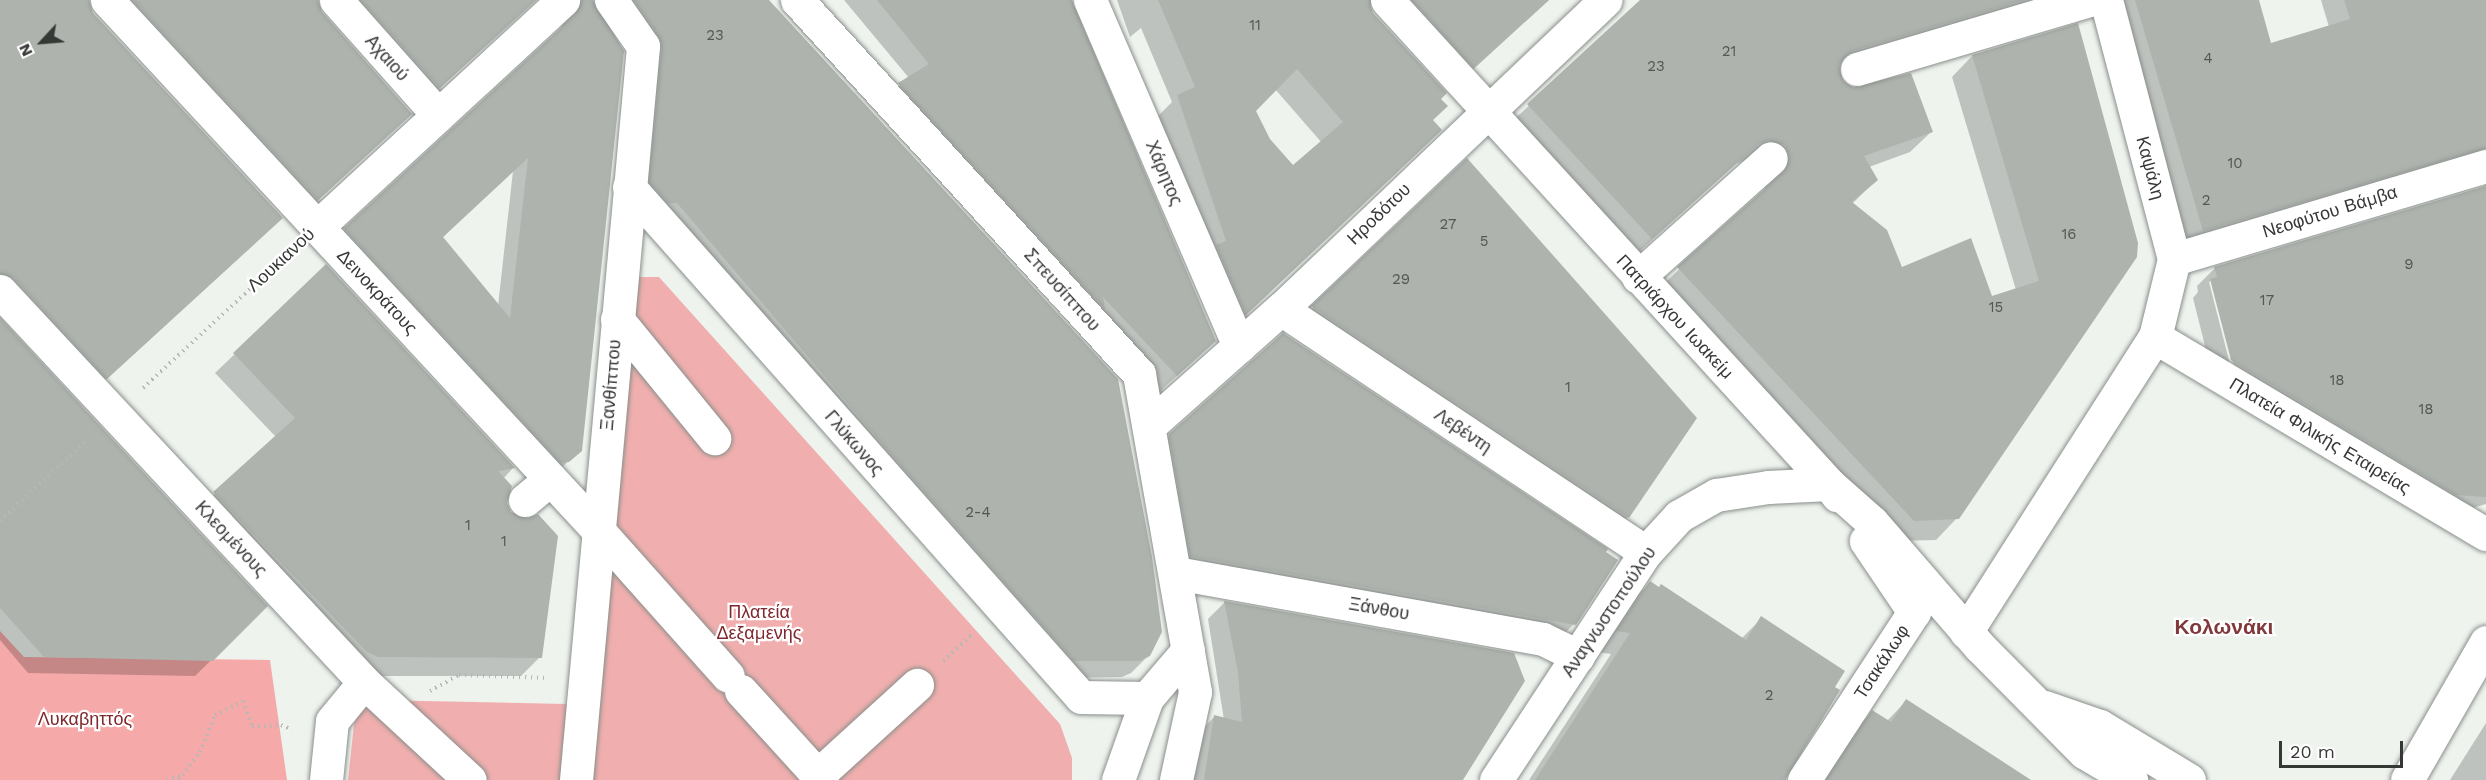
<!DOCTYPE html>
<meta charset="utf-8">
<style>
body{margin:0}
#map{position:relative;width:2486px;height:780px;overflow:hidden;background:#eef3ee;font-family:"Work Sans",sans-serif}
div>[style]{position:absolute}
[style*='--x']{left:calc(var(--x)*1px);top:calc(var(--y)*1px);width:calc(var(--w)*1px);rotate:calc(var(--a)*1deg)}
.green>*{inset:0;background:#f0afae}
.forest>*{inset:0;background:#f5a9a8}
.shadow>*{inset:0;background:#0003}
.building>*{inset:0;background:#aeb3ae}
.path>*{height:4px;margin-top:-2px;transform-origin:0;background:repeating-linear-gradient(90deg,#b5b9b5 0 1.5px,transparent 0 6px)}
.roads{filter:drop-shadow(0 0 2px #8a8f8b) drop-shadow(0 0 2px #8a8f8b)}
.minor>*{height:33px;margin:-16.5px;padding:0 16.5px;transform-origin:16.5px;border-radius:16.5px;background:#fff}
span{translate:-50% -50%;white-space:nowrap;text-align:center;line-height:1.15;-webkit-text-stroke:4.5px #fff;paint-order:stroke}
.number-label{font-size:15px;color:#545754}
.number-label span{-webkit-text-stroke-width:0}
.street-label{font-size:18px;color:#363836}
.park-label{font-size:18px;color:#7f282e}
.quarter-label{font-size:21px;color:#81393b;font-weight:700}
.north{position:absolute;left:12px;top:12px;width:60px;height:60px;-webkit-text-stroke:4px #fff;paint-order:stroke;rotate:244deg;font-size:16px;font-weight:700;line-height:24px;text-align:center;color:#363836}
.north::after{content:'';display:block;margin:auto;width:21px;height:27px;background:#363836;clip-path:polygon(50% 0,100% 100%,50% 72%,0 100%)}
.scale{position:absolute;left:2279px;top:741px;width:124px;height:27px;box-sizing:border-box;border:3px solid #363836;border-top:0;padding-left:8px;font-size:18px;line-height:21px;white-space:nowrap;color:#363836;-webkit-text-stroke:4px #fff;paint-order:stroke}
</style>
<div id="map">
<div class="green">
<i style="clip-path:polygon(633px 277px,659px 277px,1060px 724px,1072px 758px,1072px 780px,588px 780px)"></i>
<i style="clip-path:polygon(375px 700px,567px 704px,561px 780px,348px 780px,354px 724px,360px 712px)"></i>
</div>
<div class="forest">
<i style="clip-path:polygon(0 631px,24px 657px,270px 660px,287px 780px,0 780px)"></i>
</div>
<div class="shadow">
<i style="clip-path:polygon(0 0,88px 0,92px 14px,265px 234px,90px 394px,0 297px)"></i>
<i style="clip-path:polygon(94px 0,318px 0,320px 13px,394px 130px,301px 216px)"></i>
<i style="clip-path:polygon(328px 0,537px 0,422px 104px)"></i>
<i style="clip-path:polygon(evenodd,551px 0,589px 0,580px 450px,551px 478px,328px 245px,560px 30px,566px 14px,551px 0,513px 171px,498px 306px,442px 238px,513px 171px)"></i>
<i style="clip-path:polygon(610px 0,768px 0,1149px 655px,1131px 673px,1122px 677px,1057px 678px,633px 200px,645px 65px)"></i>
<i style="clip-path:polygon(844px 0,1062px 0,1215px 341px,1159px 392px,882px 101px,909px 78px)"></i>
<i style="clip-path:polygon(evenodd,1117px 0,1549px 0,1453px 88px,1380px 7px,1370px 4px,1372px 13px,1439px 99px,1419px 151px,1225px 334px,1157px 117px,1172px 102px,1141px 28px,1130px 37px,1117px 0,1275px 89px,1322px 143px,1293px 167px,1269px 140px,1254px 111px,1275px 89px)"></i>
<i style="clip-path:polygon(1643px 0,2053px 0,2045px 7px,1839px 71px,1838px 75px,1853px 89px,1931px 132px,1910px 152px,1869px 167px,1876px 180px,1852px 204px,1901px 268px,1991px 298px,2016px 290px,1952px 77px,1972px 56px,2136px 243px,1957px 518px,1936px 540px,1893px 541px,1658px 289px,1764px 191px,1769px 176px,1746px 160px,1736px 164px,1631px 259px,1507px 126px)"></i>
<i style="clip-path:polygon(2112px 0,2257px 0,2270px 45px,2329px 27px,2321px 0,2486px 0,2486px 179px,2185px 248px)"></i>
<i style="clip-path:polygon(1467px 160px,1628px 517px,1606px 539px,1291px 329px)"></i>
<i style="clip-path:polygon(evenodd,2486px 182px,2486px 504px,2456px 513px,2213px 378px,2193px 298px,2198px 292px,2197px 286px,2215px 268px,2485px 188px,2486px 182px,2212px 280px,2234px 367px,2231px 368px,2209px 282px,2212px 280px)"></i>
<i style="clip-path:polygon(326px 266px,513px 468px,503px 479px,505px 503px,540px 657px,521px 676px,358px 676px,195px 512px,276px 437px,215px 373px)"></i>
<i style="clip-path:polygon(0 317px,266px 606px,195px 676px,28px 673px,0 640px)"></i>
<i style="clip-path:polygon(1170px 435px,1574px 624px,1558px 640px,1174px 572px,1153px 451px)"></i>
<i style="clip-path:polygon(1650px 583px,1741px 639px,1762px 618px,1786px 780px,1529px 780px,1611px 654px,1597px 652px,1629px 603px)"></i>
<i style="clip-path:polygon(1225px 602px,1461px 780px,1191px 780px,1198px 734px,1214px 717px,1224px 720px,1208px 619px)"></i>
<i style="clip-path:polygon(1906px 701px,2028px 780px,1821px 780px,1852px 732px,1872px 712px,1887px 721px)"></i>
<i style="clip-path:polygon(2486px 723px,2486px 780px,2450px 780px)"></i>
</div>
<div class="building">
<i style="clip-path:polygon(0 0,89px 0,93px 13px,283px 218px,107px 379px,14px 278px,0 273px)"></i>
<i style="clip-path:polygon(133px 0,318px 0,322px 12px,412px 114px,318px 200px)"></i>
<i style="clip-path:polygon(361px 0,535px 0,440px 88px)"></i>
<i style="clip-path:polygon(evenodd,581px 0,593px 0,624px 51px,582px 451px,569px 462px,561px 463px,344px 228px,576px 14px,581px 0,528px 158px,510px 318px,443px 237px,528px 158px)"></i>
<i style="clip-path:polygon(634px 0,769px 0,1118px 379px,1152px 557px,1162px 632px,1150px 656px,1140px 661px,1074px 661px,891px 454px,677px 203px,668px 203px,649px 182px,662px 47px,658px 35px)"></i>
<i style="clip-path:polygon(877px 0,1072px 0,1216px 341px,1177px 376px,1103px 297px,1105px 309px,898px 83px,929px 64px)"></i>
<i style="clip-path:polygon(evenodd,1158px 0,1369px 0,1373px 13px,1447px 93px,1441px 99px,1448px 106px,1433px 120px,1442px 130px,1246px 315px,1216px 245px,1226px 241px,1177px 95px,1195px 87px,1158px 0,1297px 69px,1343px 122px,1293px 165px,1270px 139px,1256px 111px,1297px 69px)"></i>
<i style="clip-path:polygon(1412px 0,1549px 0,1474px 68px)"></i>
<i style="clip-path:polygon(1640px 0,2024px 0,1852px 51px,1839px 65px,1844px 82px,1853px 87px,1911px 73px,1933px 132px,1864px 156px,1878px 180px,1852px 202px,1887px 230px,1902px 267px,1971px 238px,1992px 296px,2039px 281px,1972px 55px,2078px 23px,2138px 243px,2137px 257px,1959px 519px,1914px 521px,1677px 267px,1784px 172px,1789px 155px,1785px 145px,1768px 140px,1758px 144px,1652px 239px,1527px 104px)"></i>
<i style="clip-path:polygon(2135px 0,2259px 0,2271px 43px,2350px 19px,2344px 0,2486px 0,2486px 148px,2203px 231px)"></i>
<i style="clip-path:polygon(1467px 158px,1697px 418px,1629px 518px,1311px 306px)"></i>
<i style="clip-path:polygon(2486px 186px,2486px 497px,2456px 495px,2231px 360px,2210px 279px,2217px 277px,2214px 267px)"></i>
<i style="clip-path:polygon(326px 264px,515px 468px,498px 471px,512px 486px,507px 503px,511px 512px,528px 518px,538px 514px,558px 536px,542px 658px,378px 657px,367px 652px,213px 492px,295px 418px,233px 353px)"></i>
<i style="clip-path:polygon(0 319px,268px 606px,213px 661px,44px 657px,0 608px)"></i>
<i style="clip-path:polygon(1283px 333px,1608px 549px,1606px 552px,1618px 560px,1576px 625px,1190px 556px,1169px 434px)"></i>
<i style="clip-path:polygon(1650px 581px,1659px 587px,1661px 584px,1746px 640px,1761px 616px,1845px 671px,1835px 687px,1840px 690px,1785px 780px,1535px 780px,1630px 633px,1616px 631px)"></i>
<i style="clip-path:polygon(1224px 601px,1514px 653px,1525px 681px,1463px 780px,1204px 780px,1214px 715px,1242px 722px,1238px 672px)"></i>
<i style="clip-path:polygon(1906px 699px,1962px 735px,2031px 780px,1826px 780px,1872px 710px,1891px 722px)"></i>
</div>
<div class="path">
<i style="--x:143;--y:388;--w:200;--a:-42.8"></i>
<i style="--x:0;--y:521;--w:119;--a:-43"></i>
<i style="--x:943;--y:661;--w:40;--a:-42"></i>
<i style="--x:430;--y:691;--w:33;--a:-29"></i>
<i style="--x:459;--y:675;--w:88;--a:2"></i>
<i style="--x:167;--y:780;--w:13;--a:-18"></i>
<i style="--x:179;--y:780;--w:35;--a:-53"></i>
<i style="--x:200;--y:752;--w:40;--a:-68"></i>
<i style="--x:215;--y:715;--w:31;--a:-27"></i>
<i style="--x:243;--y:701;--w:27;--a:70"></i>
<i style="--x:252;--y:726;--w:29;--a:-2"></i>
<i style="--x:281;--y:725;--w:12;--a:24"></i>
</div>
<div class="roads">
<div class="minor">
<i style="--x:107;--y:0;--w:722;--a:47.19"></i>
<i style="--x:598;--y:530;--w:195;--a:48.3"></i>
<i style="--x:336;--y:0;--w:154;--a:48.4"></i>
<i style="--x:797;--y:0;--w:507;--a:47.56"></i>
<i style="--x:1139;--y:374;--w:323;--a:80"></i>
<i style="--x:1195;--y:692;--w:90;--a:102.2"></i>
<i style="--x:1090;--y:0;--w:377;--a:66.7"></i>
<i style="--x:1387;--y:0;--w:655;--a:47.6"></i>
<i style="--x:1829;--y:484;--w:57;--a:41.5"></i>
<i style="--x:1872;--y:522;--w:165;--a:49.2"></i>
<i style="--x:1980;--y:647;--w:148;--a:45.3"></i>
<i style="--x:2084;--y:752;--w:55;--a:30.8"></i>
<i style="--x:1857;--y:69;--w:243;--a:-16.5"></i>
<i style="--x:629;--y:187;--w:681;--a:48.45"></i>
<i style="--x:1081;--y:697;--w:66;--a:0.9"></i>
<i style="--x:1147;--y:698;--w:63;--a:-49.5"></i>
<i style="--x:317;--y:227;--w:335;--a:-42.7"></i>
<i style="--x:2174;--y:259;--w:326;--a:-16.6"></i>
<i style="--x:1638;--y:277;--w:178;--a:-41.8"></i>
<i style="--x:0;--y:291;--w:534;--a:47.05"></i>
<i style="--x:364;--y:682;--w:144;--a:42.8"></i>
<i style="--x:1281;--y:309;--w:438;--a:33.7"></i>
<i style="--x:617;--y:319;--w:154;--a:50.8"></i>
<i style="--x:2155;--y:337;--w:385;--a:30.8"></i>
<i style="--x:1149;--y:426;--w:176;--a:-41.6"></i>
<i style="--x:1281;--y:309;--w:448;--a:-43.6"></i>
<i style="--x:525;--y:500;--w:33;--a:-40"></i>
<i style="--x:1176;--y:573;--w:373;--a:10.2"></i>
<i style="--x:1543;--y:639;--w:39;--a:26"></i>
<i style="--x:1966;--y:632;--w:350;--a:-57.4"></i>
<i style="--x:2155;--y:337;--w:80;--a:-76.3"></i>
<i style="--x:2174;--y:259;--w:268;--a:-104.7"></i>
<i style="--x:741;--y:691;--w:120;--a:47.7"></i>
<i style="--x:2045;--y:707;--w:58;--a:19.1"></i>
<i style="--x:2100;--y:726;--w:104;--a:31.2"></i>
<i style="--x:818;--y:775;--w:134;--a:-42.3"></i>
<i style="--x:326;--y:780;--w:59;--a:-84.2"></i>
<i style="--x:332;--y:721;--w:50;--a:-50.6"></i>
<i style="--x:576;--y:780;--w:737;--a:-84.78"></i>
<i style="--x:643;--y:46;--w:56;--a:-124.8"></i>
<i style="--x:1118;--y:780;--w:87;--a:-70.5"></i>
<i style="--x:1496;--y:780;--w:273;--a:-56.7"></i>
<i style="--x:1646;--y:552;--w:49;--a:-47.5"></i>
<i style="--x:1679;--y:516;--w:43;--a:-29.6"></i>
<i style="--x:1716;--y:495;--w:53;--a:-8.7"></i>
<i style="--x:1768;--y:487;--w:61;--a:-2.8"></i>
<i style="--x:1829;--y:484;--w:14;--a:54"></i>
<i style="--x:1804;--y:780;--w:201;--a:-56.8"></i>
<i style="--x:1914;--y:612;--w:86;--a:-124.1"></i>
<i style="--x:2407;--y:780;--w:159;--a:-60.2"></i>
</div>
</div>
<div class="number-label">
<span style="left:1255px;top:26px">11</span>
<span style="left:715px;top:36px">23</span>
<span style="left:1729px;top:52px">21</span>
<span style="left:2208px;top:59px">4</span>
<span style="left:1656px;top:67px">23</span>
<span style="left:2235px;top:164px">10</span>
<span style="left:2206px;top:201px">2</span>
<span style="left:1448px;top:225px">27</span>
<span style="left:2069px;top:235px">16</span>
<span style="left:1484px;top:242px">5</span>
<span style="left:2409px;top:265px">9</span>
<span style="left:1401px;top:280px">29</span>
<span style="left:2267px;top:301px">17</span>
<span style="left:1996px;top:308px">15</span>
<span style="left:2337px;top:381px">18</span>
<span style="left:1568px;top:388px">1</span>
<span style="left:2426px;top:410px">18</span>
<span style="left:978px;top:513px">2-4</span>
<span style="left:468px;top:526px">1</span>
<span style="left:504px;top:542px">1</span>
<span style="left:1769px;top:696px">2</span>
</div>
<div class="street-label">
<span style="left:387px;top:58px;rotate:48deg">Αχαιού</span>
<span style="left:2150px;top:168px;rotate:75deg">Καψάλη</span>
<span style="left:1164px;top:173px;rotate:67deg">Χάρητος</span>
<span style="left:2330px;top:212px;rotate:-17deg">Νεοφύτου Βάμβα</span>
<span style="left:1379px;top:214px;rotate:-44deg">Ηροδότου</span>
<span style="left:281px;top:260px;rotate:-43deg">Λουκιανού</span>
<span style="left:1062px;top:290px;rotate:48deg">Σπευσίππου</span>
<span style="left:377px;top:292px;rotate:47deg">Δεινοκράτους</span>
<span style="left:1675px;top:317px;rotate:47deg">Πατριάρχου Ιωακείμ</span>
<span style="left:611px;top:385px;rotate:-85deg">Ξανθίππου</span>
<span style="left:1463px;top:431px;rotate:34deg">Λεβέντη</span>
<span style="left:2320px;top:436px;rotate:31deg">Πλατεία Φιλικής Εταιρείας</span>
<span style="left:854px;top:443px;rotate:49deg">Γλύκωνος</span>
<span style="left:231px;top:539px;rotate:47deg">Κλεομένους</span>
<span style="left:1379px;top:609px;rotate:10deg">Ξάνθου</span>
<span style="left:1609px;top:612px;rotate:-56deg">Αναγνωστοπούλου</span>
<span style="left:1882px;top:662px;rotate:-57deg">Τσακάλωφ</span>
</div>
<div class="park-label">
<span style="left:759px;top:623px">Πλατεία<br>Δεξαμενής</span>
<span style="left:85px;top:719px">Λυκαβηττός</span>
</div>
<div class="quarter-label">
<span style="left:2224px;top:627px">Κολωνάκι</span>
</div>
<div class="north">N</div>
<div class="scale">20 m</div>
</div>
